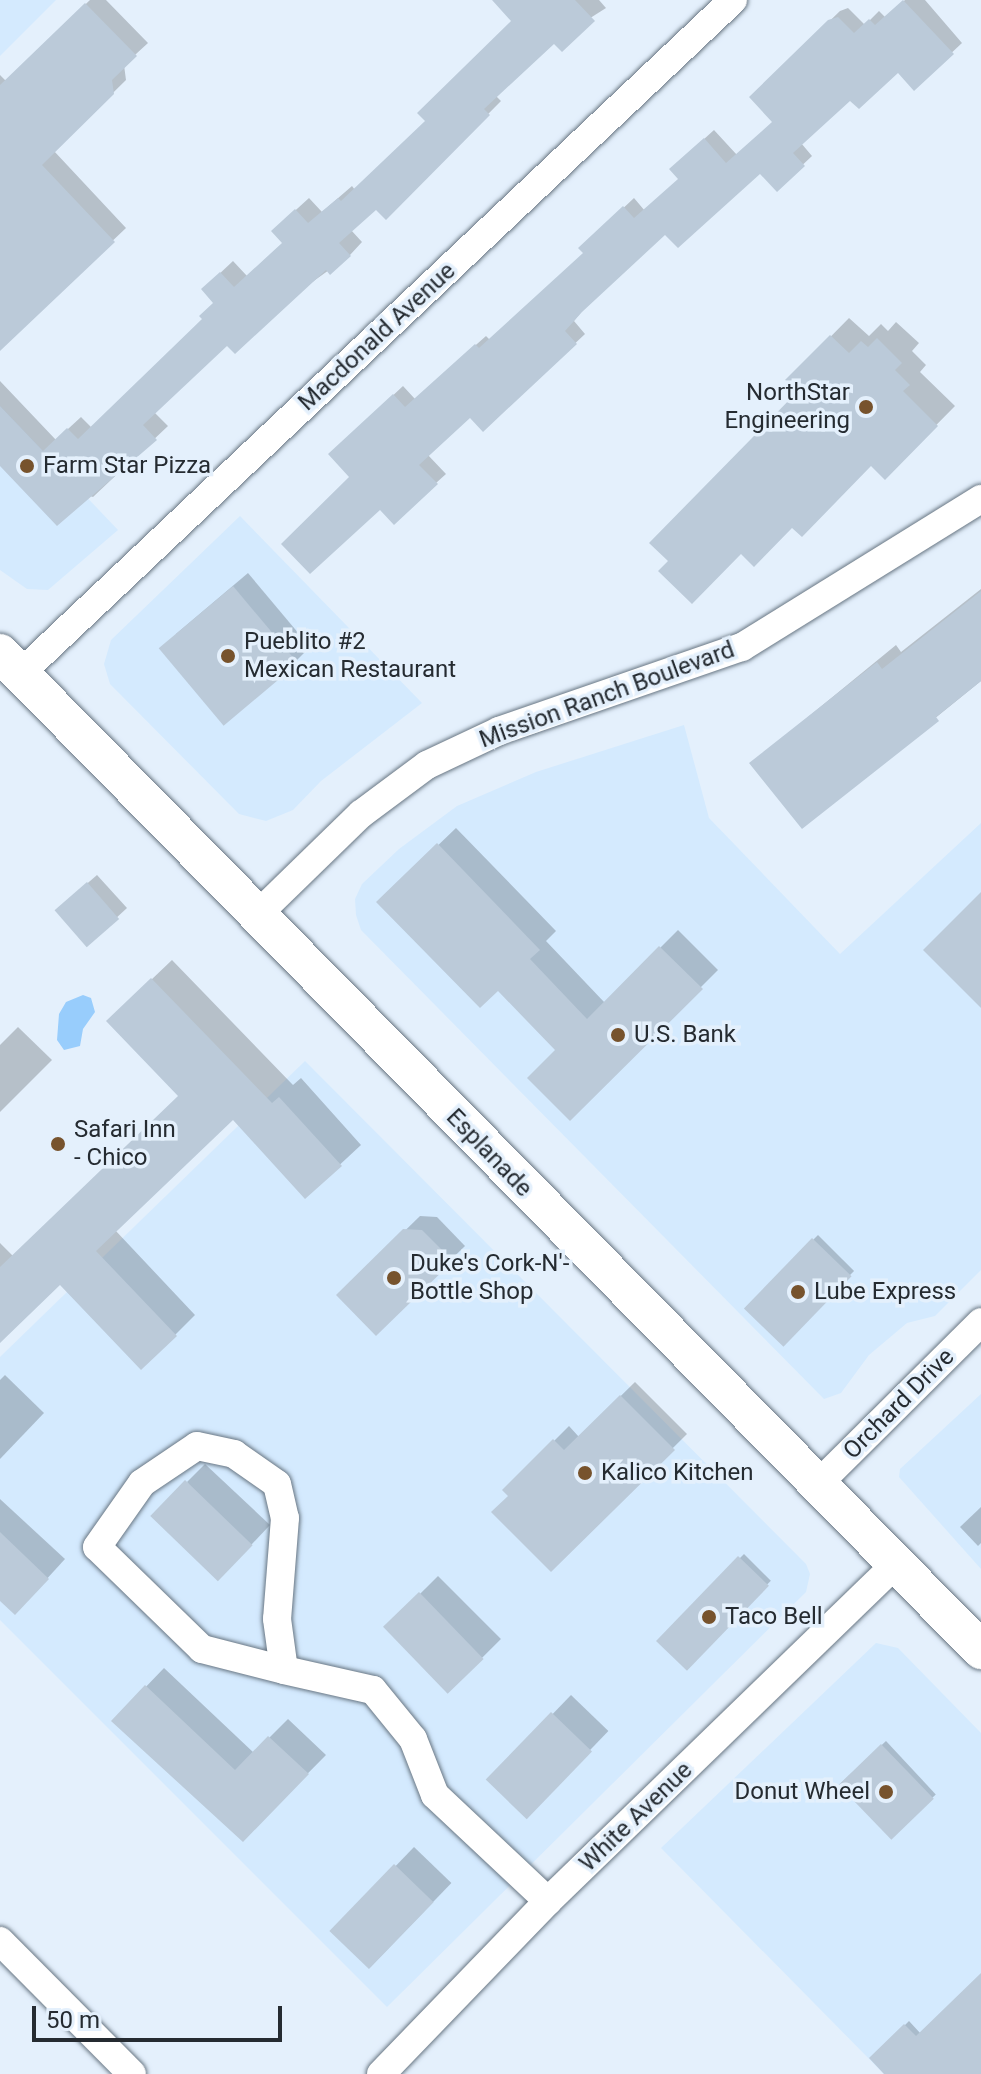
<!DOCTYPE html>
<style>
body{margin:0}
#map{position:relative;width:981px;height:2074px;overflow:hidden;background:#e4f0fc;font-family:Roboto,sans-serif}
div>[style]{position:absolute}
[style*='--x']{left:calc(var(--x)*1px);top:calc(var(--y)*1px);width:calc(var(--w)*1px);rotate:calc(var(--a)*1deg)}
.built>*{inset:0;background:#d4eafe}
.water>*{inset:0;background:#98cdfc}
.shadow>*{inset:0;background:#0003;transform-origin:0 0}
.building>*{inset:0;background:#bbcad9;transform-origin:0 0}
.roads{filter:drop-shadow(0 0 2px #687683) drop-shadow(0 0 2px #687683)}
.street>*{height:28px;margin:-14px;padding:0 14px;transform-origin:14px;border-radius:14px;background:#fff}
.secondary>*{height:38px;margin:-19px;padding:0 19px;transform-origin:19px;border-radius:19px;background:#fff}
.dots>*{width:22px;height:22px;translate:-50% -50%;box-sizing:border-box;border:4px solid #e4f0fc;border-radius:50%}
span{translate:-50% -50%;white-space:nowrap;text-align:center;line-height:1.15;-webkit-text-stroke:7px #e4f0fc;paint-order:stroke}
.street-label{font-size:24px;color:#252b31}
.poi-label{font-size:24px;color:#252b31}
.right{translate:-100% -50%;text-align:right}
.left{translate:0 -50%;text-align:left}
.scale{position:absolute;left:32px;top:2006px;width:250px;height:36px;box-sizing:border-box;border:4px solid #252b31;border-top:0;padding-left:10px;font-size:24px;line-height:28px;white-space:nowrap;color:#252b31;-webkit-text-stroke:6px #e4f0fc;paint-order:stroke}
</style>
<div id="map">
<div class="built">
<i style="clip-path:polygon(0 0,56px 0,0 56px)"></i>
<i style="clip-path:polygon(0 406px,118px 530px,48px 590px,27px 589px,0 570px)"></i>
<i style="clip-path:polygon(240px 516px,422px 703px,321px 781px,293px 810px,266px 821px,239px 814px,110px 684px,104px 664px,111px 640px)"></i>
<i style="clip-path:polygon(684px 725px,709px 818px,840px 954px,981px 823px,981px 1270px,935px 1316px,907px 1323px,869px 1355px,841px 1393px,824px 1399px,361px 930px,356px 915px,355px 899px,362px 884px,399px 849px,457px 806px,536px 772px)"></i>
<i style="clip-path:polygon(305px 1061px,806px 1564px,810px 1574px,806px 1592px,387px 2007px,0 1620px,0 1357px)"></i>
<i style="clip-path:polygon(981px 1394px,981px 1569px,899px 1477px,900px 1469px)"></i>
<i style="clip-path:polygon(876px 1643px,898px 1648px,981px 1733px,981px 2074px,884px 2074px,661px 1848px)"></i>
</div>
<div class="water">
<i style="clip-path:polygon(83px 995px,91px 998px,95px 1012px,83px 1029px,80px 1046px,64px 1050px,57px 1040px,59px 1014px,66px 1002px)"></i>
</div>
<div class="shadow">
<i style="clip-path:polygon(90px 0,106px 0,148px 43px,124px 65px,126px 80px,54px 151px,126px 228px,0 348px,0 75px,6px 81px)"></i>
<i style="clip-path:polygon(508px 0,599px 0,606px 8px,554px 41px,495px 95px,501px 101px,386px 217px,376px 207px,351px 230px,362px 242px,350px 255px,227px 343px,154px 412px,168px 426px,93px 497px,0 463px,0 381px,56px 440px,81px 417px,92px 428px,205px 319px,216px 302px,216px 277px,233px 261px,247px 276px,284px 242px,287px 218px,309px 198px,322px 212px,352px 186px,355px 190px,427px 120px,513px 21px)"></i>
<i style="clip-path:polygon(905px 0,925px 0,962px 43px,914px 88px,898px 70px,851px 98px,801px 143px,812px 156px,777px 189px,760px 171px,666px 232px,588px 303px,574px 321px,585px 334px,501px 413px,470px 415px,427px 454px,446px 474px,436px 483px,352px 477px,340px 445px,403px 386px,415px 399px,486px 336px,490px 340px,586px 253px,581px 248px,634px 198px,645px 211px,680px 178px,681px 160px,714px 130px,737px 155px,774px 122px,751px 97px,840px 11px,848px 8px,865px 25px,879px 11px,886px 18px)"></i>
<i style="clip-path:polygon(849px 318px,869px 336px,881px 324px,888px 331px,896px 322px,919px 343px,912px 351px,926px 365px,920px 372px,955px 406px,885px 477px,788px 380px)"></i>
<i style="clip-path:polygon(248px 573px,310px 647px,296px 661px,176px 634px)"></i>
<i style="clip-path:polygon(981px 589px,981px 681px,802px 826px,752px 763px,896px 645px,901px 652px)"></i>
<i style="clip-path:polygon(456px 828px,556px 931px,546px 941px,605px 1003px,678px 930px,718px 970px,570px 1118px,558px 1050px,498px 988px,379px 902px)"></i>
<i style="clip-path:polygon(97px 875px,127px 908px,88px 944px,67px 901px)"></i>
<i style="clip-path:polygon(172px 960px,293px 1085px,301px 1078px,361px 1145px,305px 1197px,233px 1117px,115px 1230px,195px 1315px,175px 1335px,60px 1283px,0 1340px,0 1243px,13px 1256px,181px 1096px,129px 1001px)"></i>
<i style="clip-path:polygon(18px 1027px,52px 1060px,0 1112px,0 1045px)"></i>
<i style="clip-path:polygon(420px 1216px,437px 1217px,465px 1246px,376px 1333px,339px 1295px)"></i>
<i style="left:818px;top:1235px;width:51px;height:102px;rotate:45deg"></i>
<i style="clip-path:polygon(5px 1375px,44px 1413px,0 1459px,0 1380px)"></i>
<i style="clip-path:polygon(635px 1382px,687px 1434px,551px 1569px,505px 1490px,569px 1426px,579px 1437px)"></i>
<i style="clip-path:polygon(205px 1464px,270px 1525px,237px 1560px,187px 1482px)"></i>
<i style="clip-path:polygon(0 1499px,65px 1559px,33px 1594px,0 1598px)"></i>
<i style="clip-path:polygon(981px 1507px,981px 1543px,978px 1546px,960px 1527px)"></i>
<i style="left:744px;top:1554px;width:38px;height:122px;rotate:45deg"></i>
<i style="left:438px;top:1576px;width:89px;height:73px;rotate:45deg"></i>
<i style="clip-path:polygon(164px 1668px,254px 1753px,288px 1719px,326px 1755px,243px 1839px,113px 1721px)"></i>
<i style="left:571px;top:1695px;width:52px;height:118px;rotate:44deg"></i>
<i style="left:886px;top:1741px;width:73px;height:62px;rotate:47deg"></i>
<i style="left:414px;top:1847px;width:52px;height:118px;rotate:44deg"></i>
<i style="clip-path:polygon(981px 1975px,981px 2074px,887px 2074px,872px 2058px,909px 2021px,921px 2034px)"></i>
</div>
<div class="building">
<i style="clip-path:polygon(492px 0,575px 0,595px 21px,562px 52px,554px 44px,484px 109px,490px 115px,386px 220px,376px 210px,339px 243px,351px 256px,330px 275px,326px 270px,235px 354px,227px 346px,143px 425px,157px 440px,57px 526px,0 466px,0 406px,43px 451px,67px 428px,78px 439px,202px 319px,199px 316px,213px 303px,201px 289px,220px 272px,234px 287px,282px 243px,271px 231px,295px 209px,308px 223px,338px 198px,341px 201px,425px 121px,417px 113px,511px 21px)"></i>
<i style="clip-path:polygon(903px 0,954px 54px,914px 91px,898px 73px,859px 109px,850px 101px,793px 153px,805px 166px,777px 192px,760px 174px,678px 248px,665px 235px,582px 312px,565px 331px,577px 344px,502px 414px,483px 432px,470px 418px,419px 465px,438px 484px,394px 525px,380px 510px,310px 574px,281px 544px,349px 477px,328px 454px,393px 394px,405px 407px,475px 344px,479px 348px,583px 253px,578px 248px,623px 206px,634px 218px,678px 179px,669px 169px,704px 138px,726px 163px,772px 122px,749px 97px,828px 20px,838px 17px,854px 33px,869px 19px,875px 25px)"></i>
<i style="clip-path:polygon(85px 3px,137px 56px,112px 80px,114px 94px,42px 165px,115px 242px,0 351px,0 85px)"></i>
<i style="clip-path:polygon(830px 335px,849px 353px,861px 341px,868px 347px,877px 338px,902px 363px,895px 370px,910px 385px,903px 391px,938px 426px,885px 480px,871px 466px,802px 537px,792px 528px,754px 567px,741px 554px,692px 604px,658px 571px,668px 561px,649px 543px,797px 392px,785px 380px)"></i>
<i style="left:233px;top:586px;width:101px;height:97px;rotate:50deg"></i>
<i style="clip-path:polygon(981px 591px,981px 681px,936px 717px,939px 721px,802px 829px,749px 763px,877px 662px,882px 669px)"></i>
<i style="clip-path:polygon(437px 843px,540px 950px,530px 959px,587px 1019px,659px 946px,703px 989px,570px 1121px,527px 1078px,555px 1050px,498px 991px,480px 1008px,376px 902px)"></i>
<i style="left:87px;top:882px;width:49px;height:43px;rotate:49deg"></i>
<i style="clip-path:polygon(981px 892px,981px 1008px,923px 950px)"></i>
<i style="clip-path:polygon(151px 978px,272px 1103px,279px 1097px,342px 1166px,305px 1199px,233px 1120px,96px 1251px,177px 1336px,141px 1370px,60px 1285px,0 1343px,0 1267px,178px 1096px,106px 1021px)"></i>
<i style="clip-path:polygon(403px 1229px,422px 1230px,453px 1261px,376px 1336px,336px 1295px)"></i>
<i style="left:812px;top:1238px;width:55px;height:98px;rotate:44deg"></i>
<i style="clip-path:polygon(620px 1395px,675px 1450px,551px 1572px,491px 1512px,508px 1496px,502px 1490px,553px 1439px,564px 1450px)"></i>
<i style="left:185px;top:1480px;width:94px;height:50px;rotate:44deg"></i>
<i style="clip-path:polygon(0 1532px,49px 1579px,15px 1615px,0 1601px)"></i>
<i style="left:738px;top:1556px;width:43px;height:118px;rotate:44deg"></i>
<i style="left:419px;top:1592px;width:93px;height:50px;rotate:46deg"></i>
<i style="clip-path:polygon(145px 1685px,235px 1770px,268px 1736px,309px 1774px,243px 1842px,111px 1721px)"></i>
<i style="left:551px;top:1712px;width:57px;height:94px;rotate:44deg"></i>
<i style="left:881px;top:1744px;width:76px;height:59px;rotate:46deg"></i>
<i style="left:394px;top:1864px;width:55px;height:93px;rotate:44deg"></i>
<i style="clip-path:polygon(981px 1973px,981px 2074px,884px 2074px,869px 2058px,904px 2024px,916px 2036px)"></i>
</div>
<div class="roads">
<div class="street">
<i style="--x:20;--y:674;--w:981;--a:-43.39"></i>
<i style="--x:255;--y:917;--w:148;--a:-44.2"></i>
<i style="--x:361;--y:814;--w:82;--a:-36.6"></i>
<i style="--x:427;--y:765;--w:80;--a:-25.3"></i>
<i style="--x:499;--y:731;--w:257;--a:-19.1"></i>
<i style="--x:742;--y:647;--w:281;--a:-31.8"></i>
<i style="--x:197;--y:1446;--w:38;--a:12"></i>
<i style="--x:234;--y:1454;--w:52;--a:34.9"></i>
<i style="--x:277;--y:1484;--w:35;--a:77"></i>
<i style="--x:285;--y:1518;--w:101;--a:94.5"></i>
<i style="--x:277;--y:1619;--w:51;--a:82.2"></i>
<i style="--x:284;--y:1670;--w:85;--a:-165.6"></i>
<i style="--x:202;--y:1649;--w:146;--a:-135.8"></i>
<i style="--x:97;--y:1547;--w:78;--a:-54.9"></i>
<i style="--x:142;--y:1483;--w:66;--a:-33.9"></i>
<i style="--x:817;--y:1485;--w:231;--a:-44.8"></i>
<i style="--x:284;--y:1670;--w:91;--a:12.7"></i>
<i style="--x:373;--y:1690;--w:63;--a:50.8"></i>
<i style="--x:413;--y:1739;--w:60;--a:68.6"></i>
<i style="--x:435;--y:1795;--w:155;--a:43.2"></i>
<i style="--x:0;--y:1941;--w:187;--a:45.2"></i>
<i style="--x:381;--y:2074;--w:240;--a:-46"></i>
<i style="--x:548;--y:1901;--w:484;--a:-44.1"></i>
</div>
<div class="secondary">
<i style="--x:0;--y:653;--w:1399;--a:45.46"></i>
</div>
</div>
<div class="dots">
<i style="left:866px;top:407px;background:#77532d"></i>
<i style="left:27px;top:466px;background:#77532d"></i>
<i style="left:228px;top:656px;background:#77532d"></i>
<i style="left:618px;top:1035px;background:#77532d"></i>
<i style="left:58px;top:1144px;background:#77532d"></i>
<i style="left:394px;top:1278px;background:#77532d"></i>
<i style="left:798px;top:1292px;background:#77532d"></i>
<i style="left:585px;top:1473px;background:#77532d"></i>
<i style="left:709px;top:1617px;background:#77532d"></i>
<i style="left:886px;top:1792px;background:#77532d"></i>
</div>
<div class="street-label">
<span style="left:377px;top:337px;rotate:-43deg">Macdonald Avenue</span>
<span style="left:607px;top:695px;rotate:-20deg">Mission Ranch Boulevard</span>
<span style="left:489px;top:1153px;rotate:46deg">Esplanade</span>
<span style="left:899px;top:1404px;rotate:-45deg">Orchard Drive</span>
<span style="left:636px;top:1817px;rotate:-44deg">White Avenue</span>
</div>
<div class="poi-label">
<span class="right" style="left:850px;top:407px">NorthStar<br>Engineering</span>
<span class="left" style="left:43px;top:466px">Farm Star Pizza</span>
<span class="left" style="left:244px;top:656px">Pueblito #2<br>Mexican Restaurant</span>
<span class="left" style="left:634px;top:1035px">U.S. Bank</span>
<span class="left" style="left:74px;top:1144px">Safari Inn<br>- Chico</span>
<span class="left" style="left:410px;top:1278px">Duke's Cork-N'-<br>Bottle Shop</span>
<span class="left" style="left:814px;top:1292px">Lube Express</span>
<span class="left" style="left:601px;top:1473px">Kalico Kitchen</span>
<span class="left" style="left:725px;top:1617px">Taco Bell</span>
<span class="right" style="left:870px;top:1792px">Donut Wheel</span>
</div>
<div class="scale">50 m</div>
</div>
